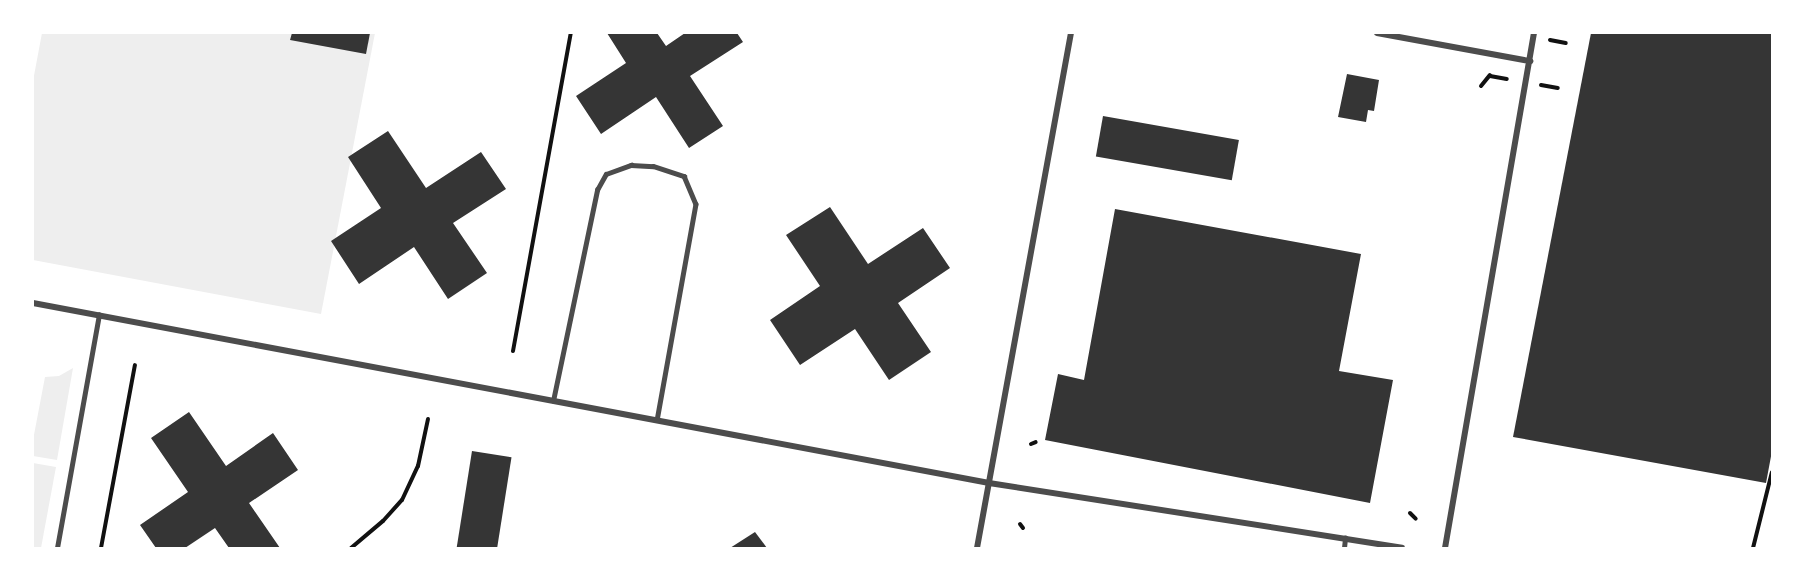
<!DOCTYPE html>
<style>
body{margin:0}
#map{position:relative;width:1805px;height:581px;overflow:hidden;background:#fff;font-family:Helvetica,sans-serif}
div>[style]{position:absolute}
[style*='--x']{left:calc(var(--x)*1px);top:calc(var(--y)*1px);width:calc(var(--w)*1px);rotate:calc(var(--a)*1deg)}
.green>*{inset:0;background:#eee}
.building>*{inset:0;background:#353535;transform-origin:0 0}
.path>*{height:4px;margin:-2px;padding:0 2px;transform-origin:2px;border-radius:2px;background:#111}
.service>*{height:4.5px;margin:-2.25px;padding:0 2.25px;transform-origin:2.25px;border-radius:2.25px;background:#4c4c4c}
.minor>*{height:6px;margin:-3px;padding:0 3px;transform-origin:3px;border-radius:3px;background:#4c4c4c}
span{translate:-50% -50%;white-space:nowrap;text-align:center;line-height:1.15;-webkit-text-stroke:6px #fff;paint-order:stroke}
.frame{position:absolute;inset:0;border:34px solid #fff;pointer-events:none}
</style>
<div id="map">
<div class="green">
<i style="clip-path:polygon(42px 33px,375px 33px,321px 314px,33px 260px,33px 81px)"></i>
<i style="clip-path:polygon(73px 368px,57px 460px,33px 456px,33px 440px,45px 377px,59px 376px)"></i>
<i style="clip-path:polygon(33px 463px,56px 467px,41px 548px,33px 548px)"></i>
</div>
<div class="building">
<i style="clip-path:polygon(292px 33px,370px 33px,366px 54px,290px 40px)"></i>
<i style="clip-path:polygon(607px 33px,657px 33px,666px 46px,685px 33px,737px 33px,743px 42px,690px 76px,723px 126px,689px 148px,656px 97px,601px 134px,576px 96px,626px 63px)"></i>
<i style="clip-path:polygon(1591px 33px,1772px 33px,1772px 451px,1766px 483px,1513px 437px)"></i>
<i style="clip-path:polygon(1347px 74px,1379px 80px,1374px 111px,1368px 110px,1366px 122px,1338px 117px)"></i>
<i style="left:1103px;top:116px;width:138px;height:41px;rotate:10deg"></i>
<i style="clip-path:polygon(388px 131px,426px 188px,481px 152px,506px 189px,453px 223px,487px 273px,448px 299px,414px 247px,359px 284px,331px 241px,381px 208px,348px 157px)"></i>
<i style="clip-path:polygon(830px 207px,868px 264px,923px 228px,950px 268px,898px 303px,931px 352px,889px 380px,855px 329px,800px 365px,770px 320px,820px 286px,786px 235px)"></i>
<i style="clip-path:polygon(1115px 209px,1361px 254px,1339px 371px,1393px 380px,1370px 503px,1045px 440px,1058px 374px,1084px 380px)"></i>
<i style="clip-path:polygon(189px 412px,226px 466px,273px 433px,298px 470px,249px 503px,280px 548px,229px 548px,215px 528px,185px 548px,156px 548px,140px 525px,188px 492px,151px 438px)"></i>
<i style="left:472px;top:451px;width:40px;height:98px;rotate:9deg"></i>
<i style="clip-path:polygon(755px 532px,767px 548px,730px 548px)"></i>
</div>
<div class="path">
<i style="--x:1550;--y:40;--w:16;--a:11"></i>
<i style="--x:1490;--y:76;--w:17;--a:10"></i>
<i style="--x:1541;--y:85;--w:17;--a:10"></i>
<i style="--x:1481;--y:86;--w:14;--a:-51"></i>
<i style="--x:513;--y:351;--w:323;--a:-79.7"></i>
<i style="--x:1031;--y:444;--w:5;--a:-22"></i>
<i style="--x:1410;--y:513;--w:8;--a:45"></i>
<i style="--x:1020;--y:524;--w:5;--a:53"></i>
<i style="--x:101;--y:548;--w:186;--a:-79.5"></i>
<i style="--x:351;--y:548;--w:42;--a:-40.2"></i>
<i style="--x:383;--y:521;--w:28;--a:-48"></i>
<i style="--x:402;--y:500;--w:38;--a:-65"></i>
<i style="--x:418;--y:466;--w:48;--a:-78"></i>
<i style="--x:1753;--y:548;--w:78;--a:-76"></i>
</div>
<div class="service">
<i style="--x:553;--y:401;--w:216;--a:-78.2"></i>
<i style="--x:597;--y:190;--w:18;--a:-61"></i>
<i style="--x:606;--y:174;--w:27;--a:-20"></i>
<i style="--x:631;--y:165;--w:22;--a:3"></i>
<i style="--x:653;--y:166;--w:33;--a:18"></i>
<i style="--x:684;--y:176;--w:30;--a:67"></i>
<i style="--x:696;--y:204;--w:219;--a:100.2"></i>
<i style="--x:57;--y:548;--w:237;--a:-79.8"></i>
<i style="--x:1344;--y:548;--w:10;--a:-84"></i>
</div>
<div class="minor">
<i style="--x:1377;--y:33;--w:156;--a:10.4"></i>
<i style="--x:33;--y:303;--w:973;--a:10.66"></i>
<i style="--x:989;--y:483;--w:418;--a:8.9"></i>
<i style="--x:977;--y:548;--w:524;--a:-79.66"></i>
<i style="--x:1445;--y:548;--w:523;--a:-80.2"></i>
</div>
<div class="frame"></div>
</div>
